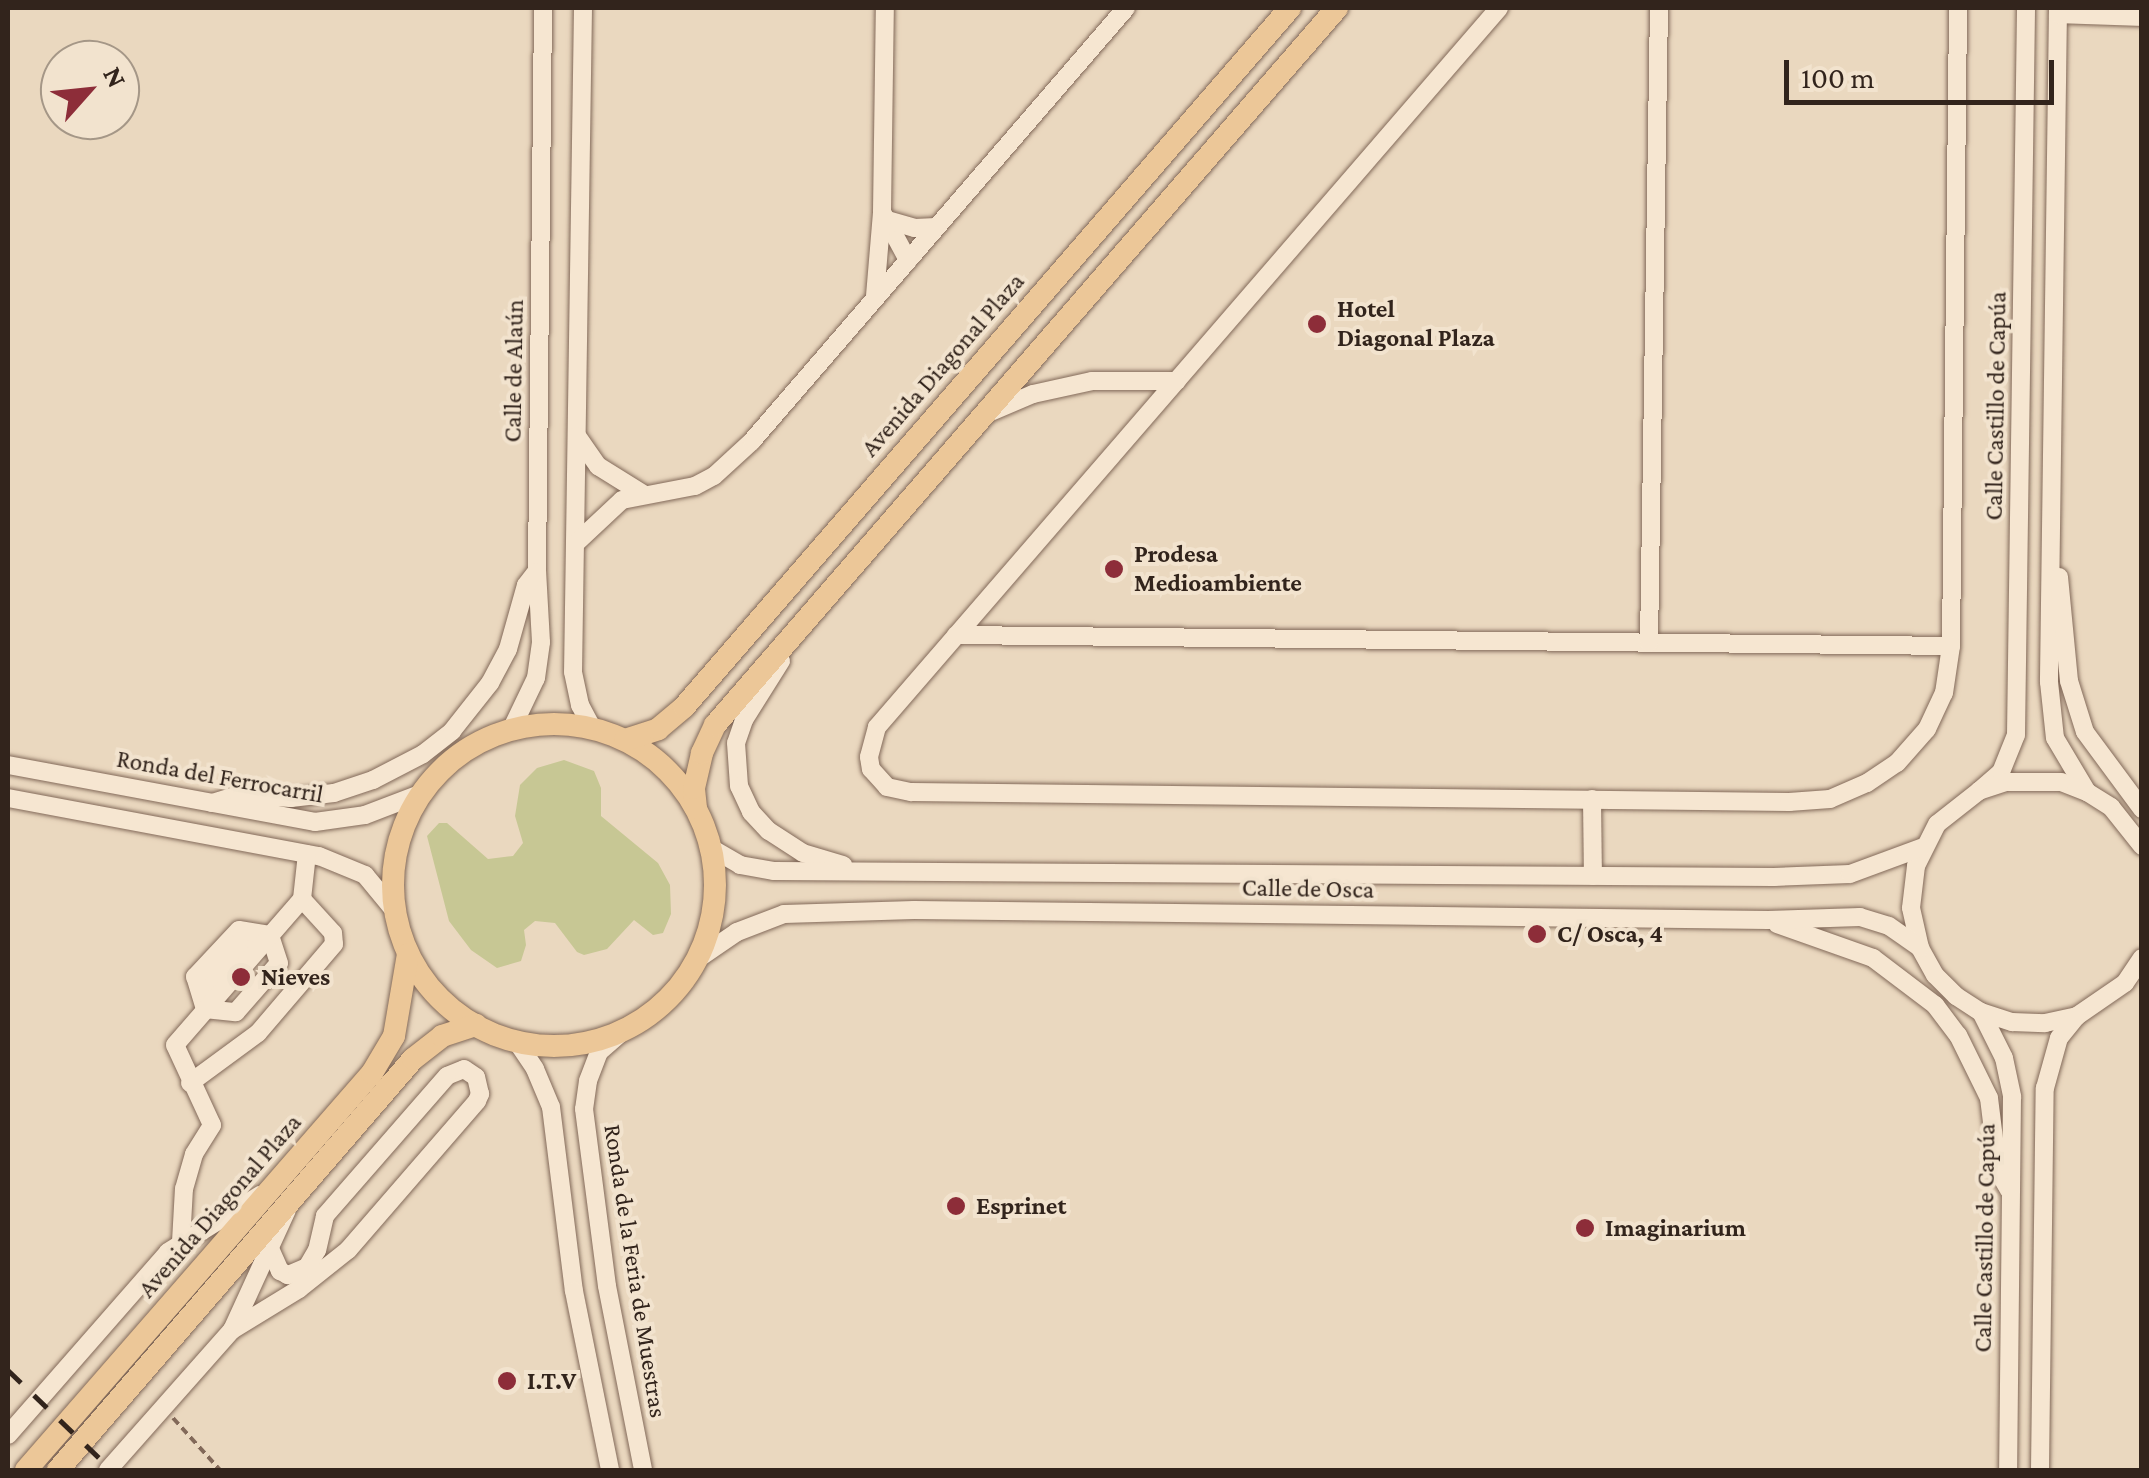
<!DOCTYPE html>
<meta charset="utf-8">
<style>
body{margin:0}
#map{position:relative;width:2149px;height:1478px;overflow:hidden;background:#ead8bf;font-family:"Crimson Pro",serif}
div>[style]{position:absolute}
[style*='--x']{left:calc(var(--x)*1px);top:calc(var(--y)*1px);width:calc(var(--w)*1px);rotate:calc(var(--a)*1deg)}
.green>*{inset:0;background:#c7c794}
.path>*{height:4px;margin-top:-2px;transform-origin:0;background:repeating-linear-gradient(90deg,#826959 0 8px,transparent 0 13px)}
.roads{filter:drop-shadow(0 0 2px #826959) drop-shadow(0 0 2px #826959)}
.minor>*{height:18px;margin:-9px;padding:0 9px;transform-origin:9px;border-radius:9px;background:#f6e6d1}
.major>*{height:22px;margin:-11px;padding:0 11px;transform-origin:11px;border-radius:11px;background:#ecc798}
.major>.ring{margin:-11px;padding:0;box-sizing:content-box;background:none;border:22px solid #ecc798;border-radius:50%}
.rail>*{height:5px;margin-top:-2.5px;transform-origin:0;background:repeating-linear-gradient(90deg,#32241c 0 18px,transparent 0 36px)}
.dots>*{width:28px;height:28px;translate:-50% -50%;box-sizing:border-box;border:5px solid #f2e3ce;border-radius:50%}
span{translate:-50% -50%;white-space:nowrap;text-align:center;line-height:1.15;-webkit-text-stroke:8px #f2e3ce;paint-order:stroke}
.poi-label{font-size:25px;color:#32241c;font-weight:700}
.left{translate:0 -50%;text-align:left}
.street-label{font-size:25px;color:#32241c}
.frame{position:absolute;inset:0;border:10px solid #32241c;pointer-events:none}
.north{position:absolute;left:40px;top:40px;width:100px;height:100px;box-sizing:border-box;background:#f2e3ce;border:2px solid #a59787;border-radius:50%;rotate:63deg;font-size:28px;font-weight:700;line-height:40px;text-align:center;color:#32241c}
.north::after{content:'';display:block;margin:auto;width:35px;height:45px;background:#8d2d39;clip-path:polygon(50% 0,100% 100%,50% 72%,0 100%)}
.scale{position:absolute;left:1784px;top:60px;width:270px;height:45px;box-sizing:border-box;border:5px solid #32241c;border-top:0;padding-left:12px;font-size:30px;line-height:35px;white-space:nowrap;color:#32241c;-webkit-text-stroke:8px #f2e3ce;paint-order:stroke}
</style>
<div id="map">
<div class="green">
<i style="clip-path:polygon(564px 760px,594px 771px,601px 788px,601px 816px,658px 863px,670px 885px,671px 914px,663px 933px,653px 935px,634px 920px,607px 949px,584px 955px,577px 952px,555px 923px,535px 921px,524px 930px,526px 945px,521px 961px,497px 968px,471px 950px,449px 921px,427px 836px,439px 823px,447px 823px,488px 859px,513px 856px,523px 843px,515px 816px,520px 785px,537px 768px)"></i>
</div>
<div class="path">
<i style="--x:173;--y:1418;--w:70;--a:47.9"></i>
</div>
<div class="roads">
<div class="minor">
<i style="--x:583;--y:8;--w:664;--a:90.86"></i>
<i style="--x:573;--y:672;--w:34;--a:78"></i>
<i style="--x:580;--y:705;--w:26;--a:62"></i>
<i style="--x:1499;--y:8;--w:951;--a:130.86"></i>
<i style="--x:877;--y:727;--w:31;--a:105"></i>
<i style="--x:869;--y:757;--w:12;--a:81"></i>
<i style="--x:871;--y:769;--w:24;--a:48"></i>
<i style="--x:887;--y:787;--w:25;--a:12"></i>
<i style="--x:911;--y:792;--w:878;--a:0.65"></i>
<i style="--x:1789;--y:802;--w:41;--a:-4.2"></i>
<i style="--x:1830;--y:799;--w:40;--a:-23.4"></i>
<i style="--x:1867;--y:783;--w:36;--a:-34"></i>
<i style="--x:1897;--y:763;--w:45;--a:-48.6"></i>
<i style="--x:1927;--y:729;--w:40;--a:-65"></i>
<i style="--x:1944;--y:693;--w:48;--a:-81.5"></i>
<i style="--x:1951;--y:646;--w:638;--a:-89.37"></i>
<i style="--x:2058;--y:8;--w:674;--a:90.77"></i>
<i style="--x:2049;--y:682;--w:56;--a:83.9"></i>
<i style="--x:2055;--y:738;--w:63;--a:59.3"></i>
<i style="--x:2058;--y:14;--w:84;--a:2"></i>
<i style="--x:882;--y:212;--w:55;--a:61.6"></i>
<i style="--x:887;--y:220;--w:29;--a:16"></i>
<i style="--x:915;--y:228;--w:21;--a:-3"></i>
<i style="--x:875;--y:296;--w:84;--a:-85.2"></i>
<i style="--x:882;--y:212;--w:204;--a:-89.2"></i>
<i style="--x:986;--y:414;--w:51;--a:-23.1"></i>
<i style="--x:1033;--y:394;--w:60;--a:-12.4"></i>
<i style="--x:1092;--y:381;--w:85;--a:0"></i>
<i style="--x:577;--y:436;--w:37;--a:55"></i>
<i style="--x:598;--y:466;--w:53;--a:31.9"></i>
<i style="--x:575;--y:544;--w:64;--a:-43.1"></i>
<i style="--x:622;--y:500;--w:74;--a:-10.9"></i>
<i style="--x:695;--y:486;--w:21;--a:-28"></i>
<i style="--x:714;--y:476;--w:52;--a:-42.6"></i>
<i style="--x:752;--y:441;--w:572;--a:-49.18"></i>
<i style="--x:2059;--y:577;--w:104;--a:84.5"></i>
<i style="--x:2069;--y:681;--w:53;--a:72.6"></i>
<i style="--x:2085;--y:732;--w:96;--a:53.5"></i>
<i style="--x:956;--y:635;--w:995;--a:0.63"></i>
<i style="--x:1649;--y:643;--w:635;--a:-89.1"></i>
<i style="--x:781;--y:661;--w:70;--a:122.1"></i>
<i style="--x:744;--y:720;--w:24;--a:109"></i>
<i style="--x:736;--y:743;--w:43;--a:86"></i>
<i style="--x:739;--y:786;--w:29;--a:65"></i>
<i style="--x:751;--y:812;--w:26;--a:47"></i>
<i style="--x:769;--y:831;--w:40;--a:32.9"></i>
<i style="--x:803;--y:853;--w:42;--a:16.7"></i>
<i style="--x:512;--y:728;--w:55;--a:-64.4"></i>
<i style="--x:536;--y:678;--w:36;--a:-82"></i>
<i style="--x:541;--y:642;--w:71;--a:-93.2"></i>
<i style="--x:537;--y:571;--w:563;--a:-89.39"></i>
<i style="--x:8;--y:765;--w:312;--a:10.5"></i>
<i style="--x:315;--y:822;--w:50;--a:-8"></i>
<i style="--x:365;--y:815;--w:59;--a:-20.9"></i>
<i style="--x:1979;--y:791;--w:29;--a:-41"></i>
<i style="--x:2001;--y:772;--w:40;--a:-68"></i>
<i style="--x:2016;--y:735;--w:727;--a:-89.21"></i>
<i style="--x:8;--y:798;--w:316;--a:10.6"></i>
<i style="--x:319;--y:856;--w:50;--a:22.4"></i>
<i style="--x:365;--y:875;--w:45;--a:50.4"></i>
<i style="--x:1592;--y:799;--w:77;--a:89.3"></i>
<i style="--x:212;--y:803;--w:28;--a:-17"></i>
<i style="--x:239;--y:795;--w:52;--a:3.3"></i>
<i style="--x:291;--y:798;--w:43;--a:-6.6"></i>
<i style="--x:334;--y:793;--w:41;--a:-18.4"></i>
<i style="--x:373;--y:780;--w:56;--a:-27.5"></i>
<i style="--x:423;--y:754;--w:37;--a:-38"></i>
<i style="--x:452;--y:731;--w:61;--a:-51.6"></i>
<i style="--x:490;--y:683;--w:38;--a:-62"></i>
<i style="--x:508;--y:649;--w:66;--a:-74.3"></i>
<i style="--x:526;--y:585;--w:16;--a:-52"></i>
<i style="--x:2142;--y:846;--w:50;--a:-128.5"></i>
<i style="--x:2111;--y:807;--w:28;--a:-148"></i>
<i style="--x:2087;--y:792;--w:28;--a:-159"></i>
<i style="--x:2061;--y:782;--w:55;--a:180"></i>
<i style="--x:2006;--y:782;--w:28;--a:162"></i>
<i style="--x:1979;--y:791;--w:53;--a:141.8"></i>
<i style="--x:1937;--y:824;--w:47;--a:116.6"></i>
<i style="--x:1916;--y:866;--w:42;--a:96.8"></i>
<i style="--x:1911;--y:908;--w:41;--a:77.3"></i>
<i style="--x:1920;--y:948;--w:31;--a:61"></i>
<i style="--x:1935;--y:975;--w:30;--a:45"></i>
<i style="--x:1956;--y:996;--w:30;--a:33"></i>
<i style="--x:1981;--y:1012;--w:33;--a:18"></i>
<i style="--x:2012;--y:1022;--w:33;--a:2"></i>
<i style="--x:2045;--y:1023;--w:33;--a:-12"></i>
<i style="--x:2077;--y:1016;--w:58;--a:-34.5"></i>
<i style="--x:2125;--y:983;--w:30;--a:-56"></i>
<i style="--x:711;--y:848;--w:34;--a:30"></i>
<i style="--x:740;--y:865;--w:35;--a:10"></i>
<i style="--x:774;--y:871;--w:1000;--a:0.34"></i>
<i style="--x:1774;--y:877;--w:76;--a:-2.3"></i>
<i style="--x:1850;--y:874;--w:78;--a:-20.3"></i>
<i style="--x:1777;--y:924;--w:102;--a:19.5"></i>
<i style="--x:1873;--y:958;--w:78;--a:37.2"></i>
<i style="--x:1935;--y:1005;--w:38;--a:53"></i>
<i style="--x:1958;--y:1035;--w:70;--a:63.8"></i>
<i style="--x:1989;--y:1098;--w:74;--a:83"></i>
<i style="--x:1998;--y:1171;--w:22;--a:60"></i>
<i style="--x:699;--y:958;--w:46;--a:-34.4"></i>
<i style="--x:737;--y:932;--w:50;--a:-21"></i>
<i style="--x:784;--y:914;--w:130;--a:-1.8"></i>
<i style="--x:914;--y:910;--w:854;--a:0.67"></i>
<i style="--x:1768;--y:920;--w:92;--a:-1.9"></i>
<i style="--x:1860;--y:917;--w:30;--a:17"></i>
<i style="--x:1889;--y:926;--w:38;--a:35"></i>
<i style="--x:206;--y:1004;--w:19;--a:-81"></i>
<i style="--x:209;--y:985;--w:63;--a:-48.2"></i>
<i style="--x:251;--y:938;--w:12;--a:-9"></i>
<i style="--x:205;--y:1009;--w:34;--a:-107"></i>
<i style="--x:195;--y:977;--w:64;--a:-46.9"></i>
<i style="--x:239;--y:930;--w:31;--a:9"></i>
<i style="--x:205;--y:1009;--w:31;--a:6"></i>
<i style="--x:236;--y:1012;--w:65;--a:-48.7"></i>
<i style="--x:279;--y:963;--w:29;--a:-108"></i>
<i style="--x:1981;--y:1012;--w:51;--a:63.4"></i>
<i style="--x:2004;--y:1058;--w:40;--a:78"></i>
<i style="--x:2012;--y:1097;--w:373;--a:90.6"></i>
<i style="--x:622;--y:1032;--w:30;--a:139"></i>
<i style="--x:599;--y:1052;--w:31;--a:111"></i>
<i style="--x:588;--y:1081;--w:28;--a:98"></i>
<i style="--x:584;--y:1109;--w:178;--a:82.6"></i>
<i style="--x:607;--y:1286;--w:187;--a:78.9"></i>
<i style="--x:517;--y:1042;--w:32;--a:56"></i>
<i style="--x:535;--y:1069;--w:41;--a:67.2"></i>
<i style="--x:551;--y:1107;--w:185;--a:82.9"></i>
<i style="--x:574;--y:1291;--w:183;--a:78.6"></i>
<i style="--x:190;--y:1083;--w:84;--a:-36.3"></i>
<i style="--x:258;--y:1033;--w:117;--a:-49.5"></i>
<i style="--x:334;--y:944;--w:11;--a:-95"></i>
<i style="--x:333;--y:933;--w:46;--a:-132.4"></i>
<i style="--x:181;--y:1242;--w:53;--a:-86.8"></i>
<i style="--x:184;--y:1189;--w:36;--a:-74"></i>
<i style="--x:194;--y:1154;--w:34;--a:-58"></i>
<i style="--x:212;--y:1125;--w:88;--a:-114.8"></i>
<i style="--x:175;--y:1045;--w:194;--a:-49"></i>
<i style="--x:302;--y:899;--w:45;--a:-83.7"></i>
<i style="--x:232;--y:1330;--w:79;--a:-31.5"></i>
<i style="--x:299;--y:1289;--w:63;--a:-38.5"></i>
<i style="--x:348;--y:1250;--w:197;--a:-49.1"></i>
<i style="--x:477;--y:1101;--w:8;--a:-67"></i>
<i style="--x:480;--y:1094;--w:17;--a:-103"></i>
<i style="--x:476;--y:1077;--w:14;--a:-146"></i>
<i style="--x:464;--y:1069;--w:18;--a:158"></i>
<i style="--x:447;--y:1076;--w:186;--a:131.1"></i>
<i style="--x:325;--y:1216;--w:35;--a:103"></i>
<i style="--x:317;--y:1250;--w:20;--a:120"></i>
<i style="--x:307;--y:1267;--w:21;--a:157"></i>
<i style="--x:288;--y:1275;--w:9;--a:-153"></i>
<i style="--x:280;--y:1271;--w:22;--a:-114"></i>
<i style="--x:8;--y:1435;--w:243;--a:-48.8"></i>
<i style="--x:168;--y:1252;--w:108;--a:-31.8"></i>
<i style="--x:108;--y:1470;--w:187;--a:-48.5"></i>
<i style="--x:232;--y:1330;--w:132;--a:-65.4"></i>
<i style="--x:2040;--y:1470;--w:382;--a:-89.3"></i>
<i style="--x:2045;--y:1088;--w:52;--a:-74.4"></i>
<i style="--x:2059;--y:1038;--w:28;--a:-51"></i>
</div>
<div class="major">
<i class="ring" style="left:393px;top:724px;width:300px;height:300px"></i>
<i style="--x:625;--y:740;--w:35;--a:-18"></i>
<i style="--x:658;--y:729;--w:34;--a:-40"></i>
<i style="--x:684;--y:707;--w:925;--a:-49.08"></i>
<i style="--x:696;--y:808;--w:20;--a:-96"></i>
<i style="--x:694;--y:788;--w:36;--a:-77"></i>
<i style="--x:702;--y:753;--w:31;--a:-65"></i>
<i style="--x:715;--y:725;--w:949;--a:-49.06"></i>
<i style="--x:26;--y:1470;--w:527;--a:-48.93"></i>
<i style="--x:372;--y:1073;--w:43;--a:-59.3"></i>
<i style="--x:394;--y:1036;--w:83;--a:-80.3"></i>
<i style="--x:58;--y:1470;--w:543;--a:-49.18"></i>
<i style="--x:413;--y:1059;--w:37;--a:-38"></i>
<i style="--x:442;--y:1036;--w:36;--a:-18"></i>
</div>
</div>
<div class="rail">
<i style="--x:8;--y:1370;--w:144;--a:43.9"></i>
</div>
<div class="dots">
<i style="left:1317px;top:324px;background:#8d2d39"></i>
<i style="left:1114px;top:569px;background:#8d2d39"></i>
<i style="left:1537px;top:934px;background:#8d2d39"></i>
<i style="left:241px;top:977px;background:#8d2d39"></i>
<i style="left:956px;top:1206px;background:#8d2d39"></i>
<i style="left:1585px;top:1228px;background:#8d2d39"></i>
<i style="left:507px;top:1381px;background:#8d2d39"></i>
</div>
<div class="poi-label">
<span class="left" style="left:1337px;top:324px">Hotel<br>Diagonal Plaza</span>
<span class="left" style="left:1134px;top:569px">Prodesa<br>Medioambiente</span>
<span class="left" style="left:1557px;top:934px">C/ Osca, 4</span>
<span class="left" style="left:261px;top:977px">Nieves</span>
<span class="left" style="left:976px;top:1206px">Esprinet</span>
<span class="left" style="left:1605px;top:1228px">Imaginarium</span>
<span class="left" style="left:527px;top:1381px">I.T.V</span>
</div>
<div class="street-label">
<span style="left:943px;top:365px;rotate:-49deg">Avenida Diagonal Plaza</span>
<span style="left:514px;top:371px;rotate:-89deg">Calle de Alaún</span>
<span style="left:1996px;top:406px;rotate:-89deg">Calle Castillo de Capúa</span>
<span style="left:220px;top:777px;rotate:10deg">Ronda del Ferrocarril</span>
<span style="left:1308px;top:889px;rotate:1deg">Calle de Osca</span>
<span style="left:220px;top:1206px;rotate:-49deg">Avenida Diagonal Plaza</span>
<span style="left:1985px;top:1238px;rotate:-89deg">Calle Castillo de Capúa</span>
<span style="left:635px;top:1271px;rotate:81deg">Ronda de la Feria de Muestras</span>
</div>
<div class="frame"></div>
<div class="north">N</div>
<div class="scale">100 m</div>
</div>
